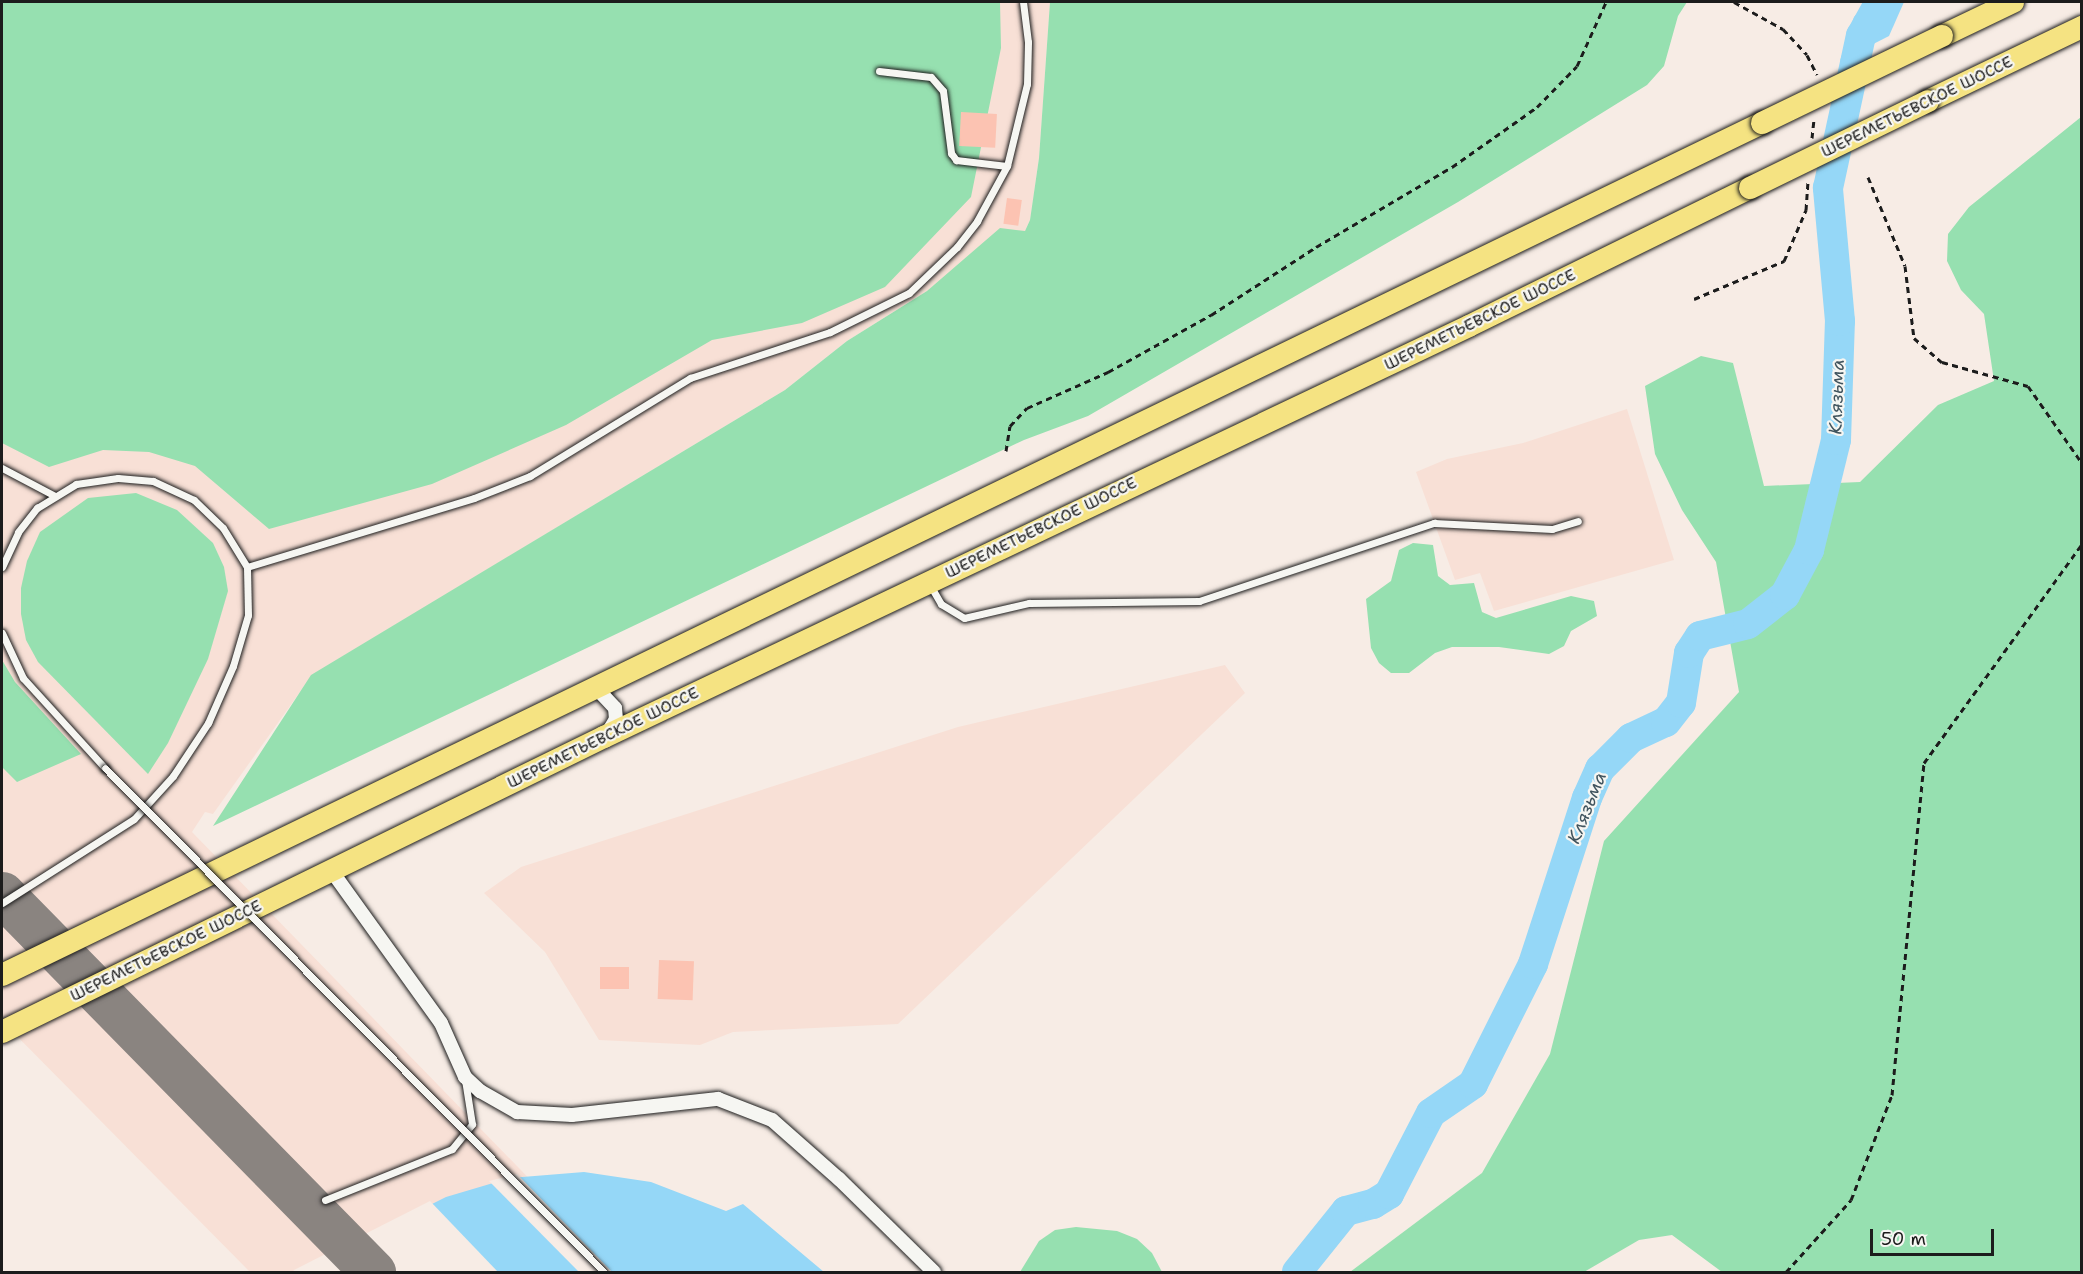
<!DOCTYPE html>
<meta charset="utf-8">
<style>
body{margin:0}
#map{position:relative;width:2083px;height:1274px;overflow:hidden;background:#f7ece5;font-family:"Shantell Sans",sans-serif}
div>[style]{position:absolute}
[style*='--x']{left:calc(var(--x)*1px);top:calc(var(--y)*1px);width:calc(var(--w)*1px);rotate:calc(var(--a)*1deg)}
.built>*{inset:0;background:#f8e0d6}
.green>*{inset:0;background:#96e0b0}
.water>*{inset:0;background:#95d7f7}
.pier>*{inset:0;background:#f7ece5}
.river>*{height:30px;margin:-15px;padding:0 15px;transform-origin:15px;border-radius:15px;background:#95d7f7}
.taxiway>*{height:45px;margin:-22.5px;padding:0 22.5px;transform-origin:22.5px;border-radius:22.5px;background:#8a8480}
.building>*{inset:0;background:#fcc3b2;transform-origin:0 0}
.path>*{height:3px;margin-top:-1.5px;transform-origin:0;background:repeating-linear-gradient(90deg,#1c1c1c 0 6px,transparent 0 10.5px)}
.roads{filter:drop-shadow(0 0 2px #1c1c1c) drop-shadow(0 0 2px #1c1c1c)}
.service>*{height:7px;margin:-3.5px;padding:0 3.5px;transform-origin:3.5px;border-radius:3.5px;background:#f6f6f2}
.minor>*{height:14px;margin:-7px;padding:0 7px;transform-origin:7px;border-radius:7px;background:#f6f6f2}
.primary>*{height:22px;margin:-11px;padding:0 11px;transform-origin:11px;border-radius:11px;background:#f5e382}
.bridges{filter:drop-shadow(0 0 2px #1c1c1c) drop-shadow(0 0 2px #1c1c1c)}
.service-bridge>*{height:7px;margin:-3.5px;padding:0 3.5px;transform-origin:3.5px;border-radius:3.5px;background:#f6f6f2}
.primary-bridge>*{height:22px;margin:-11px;padding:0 11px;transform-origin:11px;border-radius:11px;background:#f5e382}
span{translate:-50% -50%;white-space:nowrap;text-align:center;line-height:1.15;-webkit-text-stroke:4.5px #f6f6f2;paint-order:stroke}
.street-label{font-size:16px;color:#1c1c1c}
.water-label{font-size:18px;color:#40545e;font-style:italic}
.frame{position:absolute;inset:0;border:3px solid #1c1c1c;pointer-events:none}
.scale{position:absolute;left:1870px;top:1229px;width:124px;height:27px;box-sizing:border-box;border:3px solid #1c1c1c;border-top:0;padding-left:8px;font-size:18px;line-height:21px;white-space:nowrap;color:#1c1c1c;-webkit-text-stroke:4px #f6f6f2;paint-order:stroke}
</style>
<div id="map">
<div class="built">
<i style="clip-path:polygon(2px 2px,1050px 2px,1039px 158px,1030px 220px,1025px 231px,957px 267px,927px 291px,847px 341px,785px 390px,312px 675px,213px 814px,205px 812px,192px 832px,620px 1272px,250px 1272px,2px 1021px)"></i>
<i style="clip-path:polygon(1627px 409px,1674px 560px,1494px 611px,1480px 573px,1455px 580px,1416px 472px,1447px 459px,1523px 443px)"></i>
<i style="clip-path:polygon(1225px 665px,1245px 693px,898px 1024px,733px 1032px,700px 1045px,599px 1040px,545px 952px,484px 893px,521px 867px,958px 727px)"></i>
</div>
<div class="green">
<i style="clip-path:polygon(2px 2px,1000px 2px,1001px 48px,971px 197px,885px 287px,802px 323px,712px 340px,566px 425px,432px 484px,269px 529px,195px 466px,149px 452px,103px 450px,49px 467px,2px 443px)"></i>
<i style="clip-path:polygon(1050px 2px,1687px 2px,1678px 16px,1664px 66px,1647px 85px,1458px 202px,1088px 416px,1024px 440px,213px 826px,311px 675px,785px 390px,847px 341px,927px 291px,1000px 228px,1025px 231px,1030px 220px,1039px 158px)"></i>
<i style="clip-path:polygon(2081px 117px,2081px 1272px,1722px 1272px,1672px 1235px,1639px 1240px,1584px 1272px,1350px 1272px,1482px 1173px,1550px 1054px,1604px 841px,1739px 692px,1716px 562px,1682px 510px,1655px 454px,1645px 386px,1701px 356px,1733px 363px,1764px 486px,1860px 482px,1938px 405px,1994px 381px,1984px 314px,1961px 290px,1947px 261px,1948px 234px,1969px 207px)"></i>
<i style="clip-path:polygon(136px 493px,177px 510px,213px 543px,224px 567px,228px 591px,208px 659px,168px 743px,148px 774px,38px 662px,26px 640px,21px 614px,21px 588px,27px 561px,40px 532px,88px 498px)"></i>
<i style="clip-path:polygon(1413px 543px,1433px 545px,1438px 576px,1450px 585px,1474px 583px,1482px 612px,1496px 618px,1571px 596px,1594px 601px,1597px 616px,1571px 631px,1564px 646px,1549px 654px,1499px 647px,1452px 647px,1435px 653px,1409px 673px,1391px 673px,1379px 663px,1371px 648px,1366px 599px,1391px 581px,1399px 550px)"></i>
<i style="clip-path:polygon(2px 660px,15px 682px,81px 754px,17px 782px,2px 767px)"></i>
<i style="clip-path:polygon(1076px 1227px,1117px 1231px,1137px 1239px,1152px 1253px,1162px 1272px,1020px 1272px,1039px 1241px,1055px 1230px)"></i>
</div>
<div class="water">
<i style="clip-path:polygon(1867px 2px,1904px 2px,1889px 36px,1840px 61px,1854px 17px)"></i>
<i style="clip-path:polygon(584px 1172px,651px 1182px,726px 1211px,743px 1204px,824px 1272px,296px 1272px,446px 1197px,510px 1178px)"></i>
</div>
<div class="pier">
<i style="clip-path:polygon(517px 1174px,612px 1272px,579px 1272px,489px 1181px)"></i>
<i style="clip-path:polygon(430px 1201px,498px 1272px,293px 1272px,294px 1270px)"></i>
</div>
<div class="river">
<i style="--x:1297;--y:1272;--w:78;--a:-51.2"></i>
<i style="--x:1346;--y:1211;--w:28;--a:-15"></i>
<i style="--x:1373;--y:1204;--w:19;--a:-32"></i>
<i style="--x:1389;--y:1194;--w:91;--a:-62.6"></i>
<i style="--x:1431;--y:1113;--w:51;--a:-34.6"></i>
<i style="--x:1473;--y:1084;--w:134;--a:-63.4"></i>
<i style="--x:1533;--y:964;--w:175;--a:-72"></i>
<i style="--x:1587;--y:798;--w:32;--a:-66"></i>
<i style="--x:1600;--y:769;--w:44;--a:-45"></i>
<i style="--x:1631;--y:738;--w:38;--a:-25"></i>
<i style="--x:1666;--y:722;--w:24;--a:-52"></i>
<i style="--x:1681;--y:703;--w:51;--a:-80.9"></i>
<i style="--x:1689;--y:653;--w:20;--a:-57"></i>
<i style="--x:1700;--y:636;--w:49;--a:-14"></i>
<i style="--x:1748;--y:624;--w:47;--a:-38.1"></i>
<i style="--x:1785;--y:595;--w:51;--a:-61.9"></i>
<i style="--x:1809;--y:550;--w:113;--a:-76.2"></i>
<i style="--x:1836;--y:440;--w:119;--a:-88.1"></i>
<i style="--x:1840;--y:321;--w:134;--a:-95.2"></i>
<i style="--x:1828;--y:188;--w:156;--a:-77.8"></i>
<i style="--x:1861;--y:36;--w:39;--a:-61"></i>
</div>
<div class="taxiway">
<i style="--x:2;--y:894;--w:530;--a:45.54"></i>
</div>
<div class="building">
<i style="left:961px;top:112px;width:36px;height:34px;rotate:3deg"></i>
<i style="left:1007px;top:198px;width:15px;height:26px;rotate:8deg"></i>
<i style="left:659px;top:960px;width:35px;height:39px;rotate:2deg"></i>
<i style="left:600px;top:967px;width:29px;height:22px"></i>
</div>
<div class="path">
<i style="--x:1734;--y:2;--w:56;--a:28.9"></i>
<i style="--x:1783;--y:29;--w:35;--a:47"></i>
<i style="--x:1807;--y:55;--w:22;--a:63"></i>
<i style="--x:1812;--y:138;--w:20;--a:-84"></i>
<i style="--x:1868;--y:177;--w:96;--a:67.4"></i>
<i style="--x:1905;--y:266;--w:73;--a:82.9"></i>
<i style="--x:1914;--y:338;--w:37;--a:41"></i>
<i style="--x:1942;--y:362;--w:89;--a:15.6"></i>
<i style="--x:2028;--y:386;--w:94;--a:55"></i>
<i style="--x:1694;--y:299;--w:98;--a:-22.9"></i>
<i style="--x:1784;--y:261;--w:56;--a:-66.7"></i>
<i style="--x:1806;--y:210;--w:30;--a:-86"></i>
<i style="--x:1006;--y:451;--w:25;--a:-81"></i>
<i style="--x:1010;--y:426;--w:25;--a:-47"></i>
<i style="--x:1027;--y:408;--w:89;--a:-24"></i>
<i style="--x:1108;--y:372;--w:118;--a:-29"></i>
<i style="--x:1211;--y:315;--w:125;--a:-32.9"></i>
<i style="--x:1316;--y:247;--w:158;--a:-30.5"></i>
<i style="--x:1452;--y:167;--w:104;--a:-35.2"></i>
<i style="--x:1537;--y:107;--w:57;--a:-45.7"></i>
<i style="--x:1577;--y:66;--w:70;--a:-65.6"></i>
<i style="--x:1786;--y:1272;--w:97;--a:-47.9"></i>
<i style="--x:1851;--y:1200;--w:113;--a:-68.7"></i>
<i style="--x:1892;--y:1095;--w:334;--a:-84.5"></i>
<i style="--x:1924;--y:763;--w:270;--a:-54.2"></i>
</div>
<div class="roads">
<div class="service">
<i style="--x:879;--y:71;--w:52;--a:6.6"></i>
<i style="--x:931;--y:77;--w:18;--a:49"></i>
<i style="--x:943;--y:91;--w:63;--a:82.6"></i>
<i style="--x:951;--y:153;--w:9;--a:54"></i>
<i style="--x:956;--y:160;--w:51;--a:6.7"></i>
<i style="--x:2;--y:468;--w:60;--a:27.8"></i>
<i style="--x:2;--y:567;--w:38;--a:-65"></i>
<i style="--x:18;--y:532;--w:31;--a:-52"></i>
<i style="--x:37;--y:508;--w:46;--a:-31.6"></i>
<i style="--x:76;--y:484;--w:42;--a:-8.1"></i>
<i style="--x:118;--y:478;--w:35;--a:5"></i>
<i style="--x:153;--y:481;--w:45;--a:24.9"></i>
<i style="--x:194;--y:500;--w:40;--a:44"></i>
<i style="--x:223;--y:528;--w:46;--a:58.4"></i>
<i style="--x:247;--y:567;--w:237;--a:-16.9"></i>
<i style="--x:474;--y:498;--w:60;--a:-21.4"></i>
<i style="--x:530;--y:476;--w:188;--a:-31.5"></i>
<i style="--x:690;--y:378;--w:147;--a:-18.2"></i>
<i style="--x:830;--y:332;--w:88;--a:-26.3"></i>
<i style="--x:909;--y:293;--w:66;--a:-43.8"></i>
<i style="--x:957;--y:247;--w:33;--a:-52"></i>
<i style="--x:977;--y:221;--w:63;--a:-61.4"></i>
<i style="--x:1007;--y:166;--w:84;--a:-76.3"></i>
<i style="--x:1027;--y:84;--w:42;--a:-88.6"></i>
<i style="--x:1028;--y:42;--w:40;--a:-97.1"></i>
<i style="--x:930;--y:585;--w:22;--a:60"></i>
<i style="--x:941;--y:604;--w:27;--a:31"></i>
<i style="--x:964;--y:618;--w:67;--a:-13"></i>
<i style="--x:1029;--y:603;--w:170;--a:-0.7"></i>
<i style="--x:1199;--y:601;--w:248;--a:-18.4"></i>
<i style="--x:1434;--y:523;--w:118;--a:2.9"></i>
<i style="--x:1552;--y:529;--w:27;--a:-17"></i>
<i style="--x:2;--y:633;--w:50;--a:65"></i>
<i style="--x:23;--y:678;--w:122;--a:47.7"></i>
<i style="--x:2;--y:903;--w:156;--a:-32.5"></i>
<i style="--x:134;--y:819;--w:58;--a:-47.8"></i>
<i style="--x:173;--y:776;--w:64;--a:-56.6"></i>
<i style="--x:208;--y:723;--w:62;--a:-66.3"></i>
<i style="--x:233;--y:666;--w:53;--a:-73.6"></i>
<i style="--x:248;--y:615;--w:48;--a:-91.2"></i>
<i style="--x:325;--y:1200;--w:137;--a:-21.9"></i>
<i style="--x:452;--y:1149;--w:32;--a:-51"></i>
<i style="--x:472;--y:1124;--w:45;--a:-99"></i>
</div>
<div class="minor">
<i style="--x:589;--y:691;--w:11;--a:5"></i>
<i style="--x:600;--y:692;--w:22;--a:47"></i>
<i style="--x:615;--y:708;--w:11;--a:85"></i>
<i style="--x:616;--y:719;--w:17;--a:121"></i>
<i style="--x:331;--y:870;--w:188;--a:54.3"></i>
<i style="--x:441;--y:1023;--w:59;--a:66"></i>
<i style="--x:465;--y:1077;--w:21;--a:43"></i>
<i style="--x:480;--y:1091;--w:43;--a:29.6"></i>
<i style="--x:517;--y:1112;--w:55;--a:3.1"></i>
<i style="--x:572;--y:1115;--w:147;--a:-6.3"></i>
<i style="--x:718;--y:1099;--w:58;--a:21.3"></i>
<i style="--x:772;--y:1120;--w:89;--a:41.4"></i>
<i style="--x:839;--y:1179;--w:133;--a:44.4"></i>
</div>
<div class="primary">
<i style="--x:1942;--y:36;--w:79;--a:-25.6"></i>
<i style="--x:1928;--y:101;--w:171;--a:-25.7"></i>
<i style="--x:2;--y:975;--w:1955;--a:-25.83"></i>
<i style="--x:2;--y:1032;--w:670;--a:-26.11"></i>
<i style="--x:604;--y:737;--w:958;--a:-25.41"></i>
<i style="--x:1469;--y:326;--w:313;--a:-26.2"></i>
</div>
</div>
<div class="bridges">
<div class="service-bridge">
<i style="--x:105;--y:768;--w:709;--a:45.29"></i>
</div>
<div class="primary-bridge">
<i style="--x:1762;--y:123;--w:200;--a:-25.8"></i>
<i style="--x:1750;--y:188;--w:198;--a:-26"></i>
</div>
</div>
<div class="street-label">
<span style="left:1917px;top:107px;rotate:-26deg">ШЕРЕМЕТЬЕВСКОЕ ШОССЕ</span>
<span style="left:1480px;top:320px;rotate:-26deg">ШЕРЕМЕТЬЕВСКОЕ ШОССЕ</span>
<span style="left:1041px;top:528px;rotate:-26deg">ШЕРЕМЕТЬЕВСКОЕ ШОССЕ</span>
<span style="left:603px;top:738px;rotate:-26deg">ШЕРЕМЕТЬЕВСКОЕ ШОССЕ</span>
<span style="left:166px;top:951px;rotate:-26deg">ШЕРЕМЕТЬЕВСКОЕ ШОССЕ</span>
</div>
<div class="water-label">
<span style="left:1837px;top:397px;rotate:-88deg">Клязьма</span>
<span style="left:1587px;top:808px;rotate:-68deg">Клязьма</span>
</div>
<div class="frame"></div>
<div class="scale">50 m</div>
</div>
